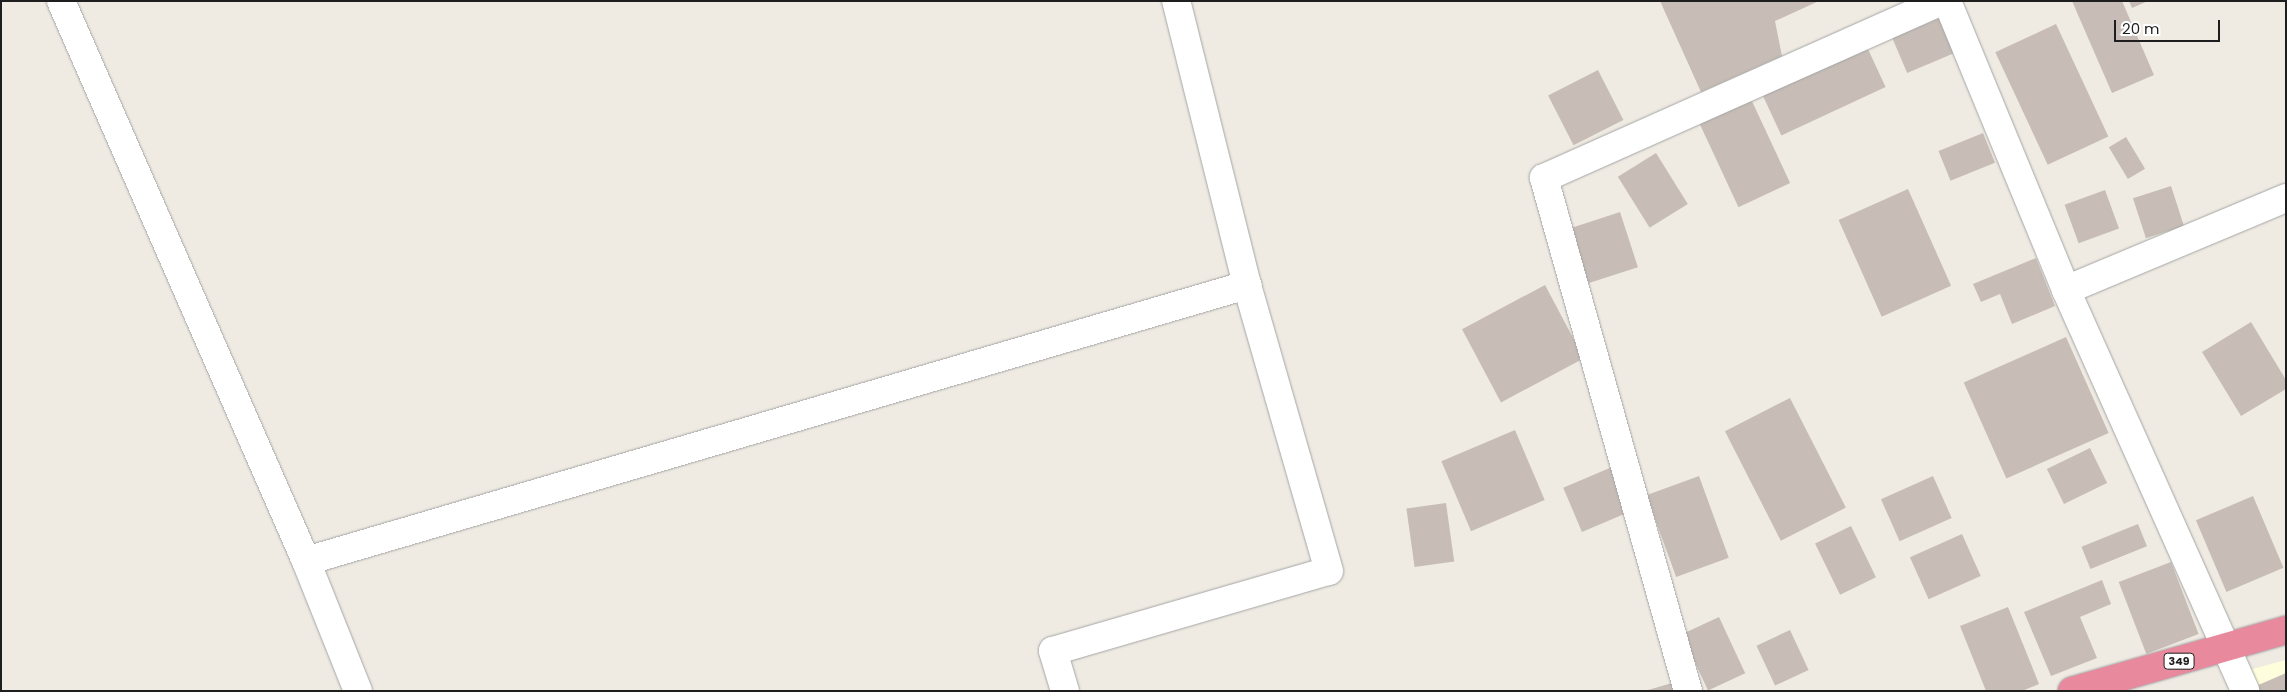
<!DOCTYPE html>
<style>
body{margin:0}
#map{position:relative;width:2287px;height:692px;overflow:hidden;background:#efebe3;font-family:Poppins,sans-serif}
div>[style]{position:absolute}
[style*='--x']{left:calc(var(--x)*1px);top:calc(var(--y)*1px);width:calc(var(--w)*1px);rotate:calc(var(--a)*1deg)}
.education>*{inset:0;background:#fffedc}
.building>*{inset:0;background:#c7bdb6;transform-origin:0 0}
.roads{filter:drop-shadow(0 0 1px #a5a5a5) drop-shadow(0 0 1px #a5a5a5)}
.street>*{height:28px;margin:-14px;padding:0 14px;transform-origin:14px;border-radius:14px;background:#fff}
.highway>*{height:28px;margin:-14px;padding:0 14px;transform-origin:14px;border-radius:14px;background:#e9899e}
span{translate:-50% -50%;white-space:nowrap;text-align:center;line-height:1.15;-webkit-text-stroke:4.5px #fff;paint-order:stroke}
.shield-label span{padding:1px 4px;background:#fff;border:1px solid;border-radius:4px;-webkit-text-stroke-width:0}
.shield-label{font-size:11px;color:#1e1e1e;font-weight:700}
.frame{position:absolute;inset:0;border:2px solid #1e1e1e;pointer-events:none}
.scale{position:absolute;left:2114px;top:20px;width:106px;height:22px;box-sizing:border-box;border:2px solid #1e1e1e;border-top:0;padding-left:6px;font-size:15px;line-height:18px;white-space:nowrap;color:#1e1e1e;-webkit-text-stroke:4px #fff;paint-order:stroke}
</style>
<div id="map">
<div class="education">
<i style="clip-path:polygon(2286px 660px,2286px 691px,2253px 691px,2245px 671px)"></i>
</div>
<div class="building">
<i style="clip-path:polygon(1660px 1px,1819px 1px,1775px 21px,1782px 56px,1701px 92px)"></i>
<i style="clip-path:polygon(2072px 1px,2122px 1px,2154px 75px,2112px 93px)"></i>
<i style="clip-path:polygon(2129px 1px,2148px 1px,2132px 8px)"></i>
<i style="left:1942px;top:17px;width:38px;height:54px;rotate:67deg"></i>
<i style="left:2056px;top:24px;width:124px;height:67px;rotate:65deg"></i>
<i style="left:1867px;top:47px;width:44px;height:115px;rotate:65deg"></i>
<i style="left:1598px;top:70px;width:56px;height:56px;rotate:63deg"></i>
<i style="left:1750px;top:97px;width:95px;height:57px;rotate:65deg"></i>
<i style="left:1983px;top:133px;width:32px;height:48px;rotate:68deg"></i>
<i style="left:2126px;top:137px;width:37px;height:20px;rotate:59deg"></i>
<i style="left:1656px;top:153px;width:60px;height:45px;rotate:58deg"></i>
<i style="left:2171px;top:186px;width:42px;height:40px;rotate:72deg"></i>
<i style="left:1908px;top:189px;width:106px;height:76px;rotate:66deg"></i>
<i style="left:2105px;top:190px;width:41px;height:43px;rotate:70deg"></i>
<i style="left:1620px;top:212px;width:58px;height:53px;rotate:72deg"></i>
<i style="clip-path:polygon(2036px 258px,2055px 306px,2012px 324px,2000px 294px,1981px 302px,1973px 284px)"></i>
<i style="left:1545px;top:285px;width:83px;height:94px;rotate:62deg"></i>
<i style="clip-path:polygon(2251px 322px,2286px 380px,2286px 389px,2241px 416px,2202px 352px)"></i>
<i style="left:2066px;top:337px;width:105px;height:112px;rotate:66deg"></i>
<i style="left:1790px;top:398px;width:123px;height:73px;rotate:63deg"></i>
<i style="left:1515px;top:430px;width:76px;height:80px;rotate:67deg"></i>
<i style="left:2090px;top:448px;width:39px;height:48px;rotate:64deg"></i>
<i style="left:1612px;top:467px;width:48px;height:53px;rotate:67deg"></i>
<i style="left:1699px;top:476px;width:87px;height:56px;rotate:70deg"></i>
<i style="left:1933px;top:476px;width:46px;height:57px;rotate:66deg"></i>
<i style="left:2253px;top:496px;width:78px;height:62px;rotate:67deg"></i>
<i style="left:1446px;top:503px;width:59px;height:40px;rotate:82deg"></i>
<i style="left:2138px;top:524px;width:24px;height:61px;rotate:68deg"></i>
<i style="left:1851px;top:526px;width:57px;height:40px;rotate:64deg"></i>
<i style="left:1962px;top:534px;width:46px;height:57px;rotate:66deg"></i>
<i style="left:2171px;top:562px;width:77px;height:56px;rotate:69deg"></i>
<i style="clip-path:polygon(2102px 580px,2111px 604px,2080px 617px,2097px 658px,2051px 676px,2024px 612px)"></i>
<i style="clip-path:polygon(2008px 607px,2039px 684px,2022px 691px,1986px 691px,1960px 626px)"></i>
<i style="left:1719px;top:617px;width:62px;height:41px;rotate:65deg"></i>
<i style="left:1790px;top:630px;width:44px;height:37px;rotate:65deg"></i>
<i style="clip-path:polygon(2286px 673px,2286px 691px,2259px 691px,2256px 686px)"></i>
<i style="clip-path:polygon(1672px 683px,1674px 691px,1648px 691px,1648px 690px)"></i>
</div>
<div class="roads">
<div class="street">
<i style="--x:61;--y:1;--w:611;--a:66.37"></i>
<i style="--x:306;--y:561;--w:140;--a:68.2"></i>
<i style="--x:1947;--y:1;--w:313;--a:67.6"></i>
<i style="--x:2066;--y:290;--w:439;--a:65.9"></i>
<i style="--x:2066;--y:290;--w:238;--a:-22.7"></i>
<i style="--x:306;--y:561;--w:981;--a:-16.35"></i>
<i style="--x:1065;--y:691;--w:42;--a:-106.7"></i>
<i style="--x:1053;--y:651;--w:287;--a:-16.2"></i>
<i style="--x:1329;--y:571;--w:298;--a:-106"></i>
<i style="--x:1247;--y:285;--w:293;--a:-104"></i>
<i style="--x:1688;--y:691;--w:533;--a:-105.68"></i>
<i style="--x:1544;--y:178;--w:435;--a:-24"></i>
</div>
<div class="highway">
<i style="--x:2072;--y:691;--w:223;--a:-15.9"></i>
</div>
</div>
<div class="shield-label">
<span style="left:2179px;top:661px">349</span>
</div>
<div class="frame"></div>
<div class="scale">20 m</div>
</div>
